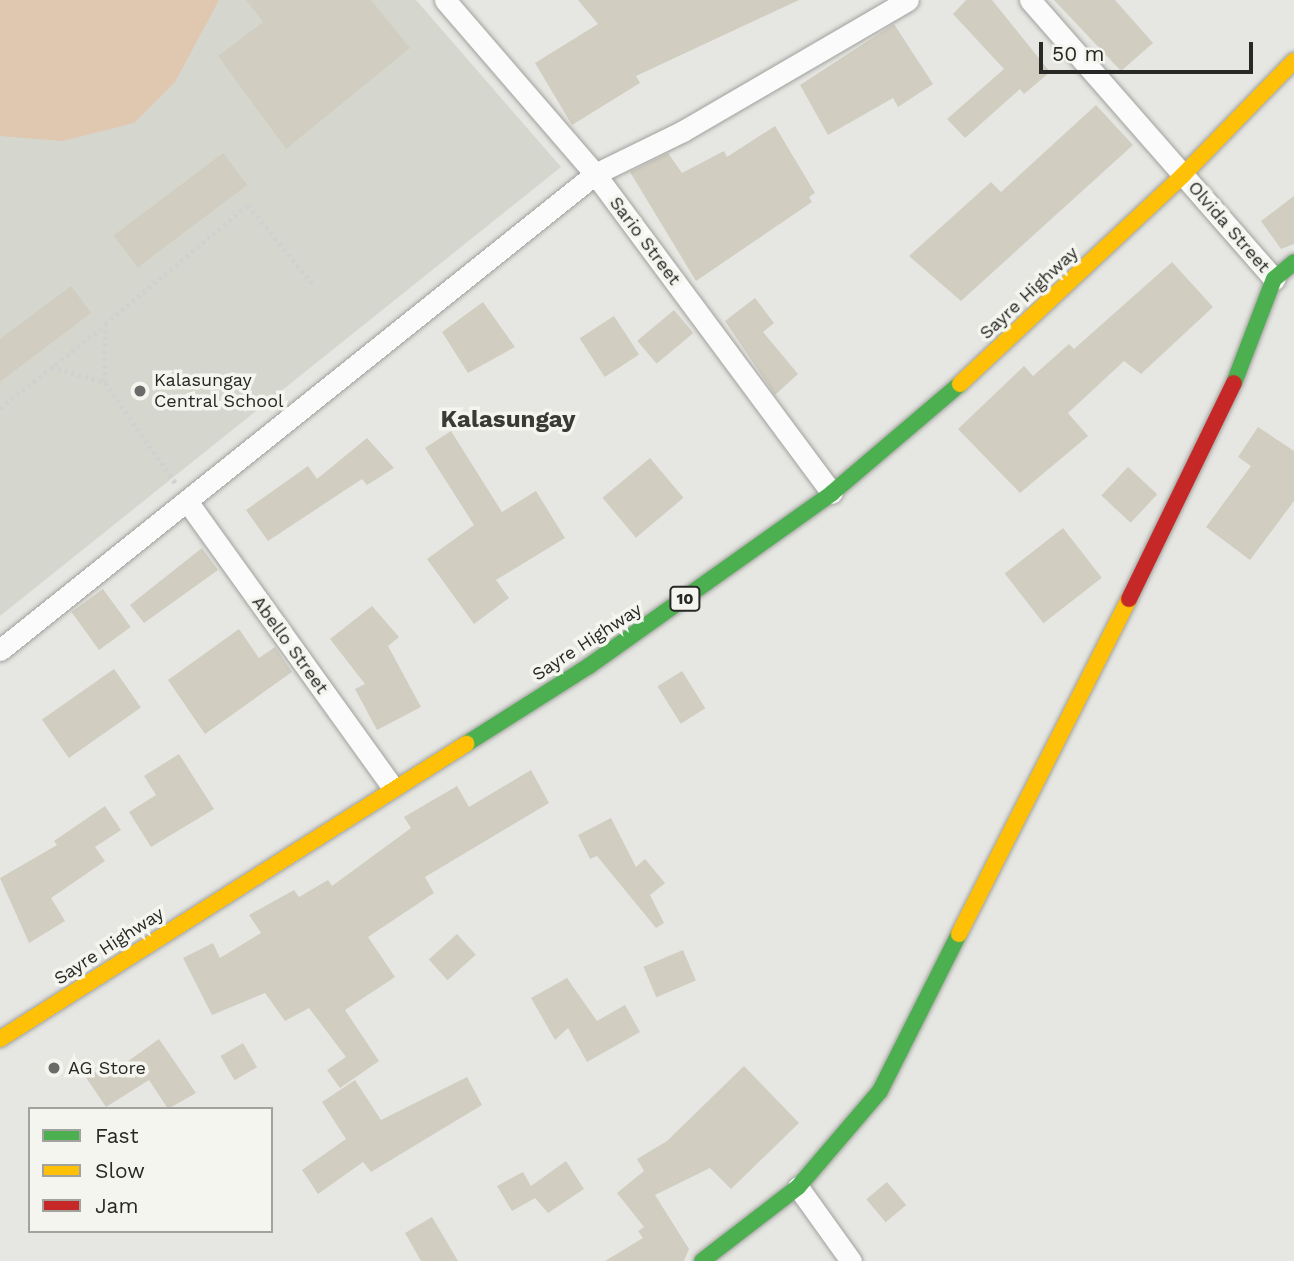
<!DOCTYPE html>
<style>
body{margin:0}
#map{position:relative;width:1294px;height:1261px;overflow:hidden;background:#e6e7e2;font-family:"Work Sans",sans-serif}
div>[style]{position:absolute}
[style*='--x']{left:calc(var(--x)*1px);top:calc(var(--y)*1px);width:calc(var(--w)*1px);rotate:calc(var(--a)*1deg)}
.built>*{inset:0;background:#d5d7ce}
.green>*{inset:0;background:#dfc7b0}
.building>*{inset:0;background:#d1cdc0;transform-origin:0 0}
.path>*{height:4.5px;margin-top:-2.25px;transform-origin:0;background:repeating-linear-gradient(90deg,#d1d1cf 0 3.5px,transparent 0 7px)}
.roads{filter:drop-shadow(0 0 2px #a0a09d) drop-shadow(0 0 2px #a0a09d)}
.street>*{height:21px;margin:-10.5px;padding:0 10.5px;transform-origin:10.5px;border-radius:10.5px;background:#fbfbfb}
.fast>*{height:16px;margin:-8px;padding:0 8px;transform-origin:8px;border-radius:8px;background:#4caf50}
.slow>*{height:16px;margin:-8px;padding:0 8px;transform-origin:8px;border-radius:8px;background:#ffc107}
.jam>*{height:16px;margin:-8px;padding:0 8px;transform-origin:8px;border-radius:8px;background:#c62828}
.dots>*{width:19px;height:19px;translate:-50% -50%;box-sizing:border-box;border:4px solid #f4f5ef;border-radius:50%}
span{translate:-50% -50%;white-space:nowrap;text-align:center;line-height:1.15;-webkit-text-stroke:7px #f4f5ef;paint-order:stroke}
.shield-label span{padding:2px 5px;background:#f4f5ef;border:2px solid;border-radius:5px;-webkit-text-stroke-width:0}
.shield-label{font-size:16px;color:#282826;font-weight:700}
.street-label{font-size:18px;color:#282826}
.poi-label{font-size:18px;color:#282826}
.left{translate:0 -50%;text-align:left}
.district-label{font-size:24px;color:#3a3b36;font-weight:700}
.legend{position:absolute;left:28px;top:1107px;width:245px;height:126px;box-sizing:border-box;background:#f4f5ef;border:2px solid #a2a39f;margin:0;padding:9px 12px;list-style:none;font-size:21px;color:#282826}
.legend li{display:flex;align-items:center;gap:14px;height:35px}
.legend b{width:35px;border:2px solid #a2a39f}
.scale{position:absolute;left:1039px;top:42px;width:214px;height:32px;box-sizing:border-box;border:4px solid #282826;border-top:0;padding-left:9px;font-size:21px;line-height:24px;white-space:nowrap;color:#282826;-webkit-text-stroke:5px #f4f5ef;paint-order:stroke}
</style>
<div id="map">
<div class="built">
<i style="clip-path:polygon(0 0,416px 0,561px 167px,0 616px)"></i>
</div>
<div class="green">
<i style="clip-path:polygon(0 0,219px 0,175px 82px,134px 123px,62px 141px,0 136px)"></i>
</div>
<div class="building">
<i style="clip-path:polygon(246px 0,371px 0,410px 48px,286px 149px,218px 56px,263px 22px)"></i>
<i style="clip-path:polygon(578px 0,799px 0,636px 76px,640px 83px,572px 125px,535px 63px,598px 24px)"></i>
<i style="clip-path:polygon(966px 0,992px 0,1050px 72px,1024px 94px,1020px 89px,965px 138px,947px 119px,1004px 69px,953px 14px)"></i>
<i style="clip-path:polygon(1054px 0,1115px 0,1153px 43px,1121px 71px)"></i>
<i style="clip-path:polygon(894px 24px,933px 84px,898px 107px,893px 98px,828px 135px,800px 85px)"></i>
<i style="clip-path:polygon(1096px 105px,1133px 145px,961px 301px,909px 256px,991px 182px,1001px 192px)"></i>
<i style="clip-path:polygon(775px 126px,815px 193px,809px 197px,812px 202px,696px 281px,630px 172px,668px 153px,682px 173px,724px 151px,727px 157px)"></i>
<i style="left:223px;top:153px;width:40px;height:137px;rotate:53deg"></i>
<i style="clip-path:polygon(1294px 196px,1294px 244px,1281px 249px,1261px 221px)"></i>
<i style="clip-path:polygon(1172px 262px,1213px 307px,1141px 374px,1124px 361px,1068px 413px,1088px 436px,1020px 493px,958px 429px,1024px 366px,1033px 376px,1069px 344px,1074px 349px)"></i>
<i style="clip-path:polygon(71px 286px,91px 313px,0 382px,0 339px)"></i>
<i style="clip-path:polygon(755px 298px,774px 323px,763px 332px,798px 374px,775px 395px,725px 321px)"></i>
<i style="clip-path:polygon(483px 302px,515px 347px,468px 373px,442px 332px)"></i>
<i style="left:674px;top:310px;width:30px;height:48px;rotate:50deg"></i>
<i style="left:614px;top:316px;width:46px;height:41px;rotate:57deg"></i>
<i style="clip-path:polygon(1258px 427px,1294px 451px,1294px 501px,1250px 560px,1206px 527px,1251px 466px,1238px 457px)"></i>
<i style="clip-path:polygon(451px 431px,502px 512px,536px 491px,565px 538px,496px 580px,509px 598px,474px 624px,427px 559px,474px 525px,425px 448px)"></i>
<i style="clip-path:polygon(367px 438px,394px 468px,367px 485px,362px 479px,268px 541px,246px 510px,308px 466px,317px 479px)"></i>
<i style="left:650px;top:458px;width:52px;height:62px;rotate:50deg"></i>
<i style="left:1128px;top:467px;width:40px;height:39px;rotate:43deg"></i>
<i style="left:1063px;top:528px;width:63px;height:74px;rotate:52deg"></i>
<i style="clip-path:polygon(202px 548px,218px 570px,144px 623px,130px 605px)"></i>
<i style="left:103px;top:589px;width:47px;height:39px;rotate:54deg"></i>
<i style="clip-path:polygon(372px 606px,399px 637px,388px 646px,421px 707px,377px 730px,355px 689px,365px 684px,330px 639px)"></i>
<i style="clip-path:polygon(239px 629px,259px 658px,275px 647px,292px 672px,205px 734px,168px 680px)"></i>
<i style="left:114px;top:669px;width:47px;height:88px;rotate:55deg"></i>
<i style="left:682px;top:671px;width:44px;height:29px;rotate:58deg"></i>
<i style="clip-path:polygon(179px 754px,214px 809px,151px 847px,129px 812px,156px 795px,144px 776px)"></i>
<i style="clip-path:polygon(531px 770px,549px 803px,425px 877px,434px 893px,368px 937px,395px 977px,345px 1010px,379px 1061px,340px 1088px,327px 1070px,346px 1057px,309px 1008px,285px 1021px,265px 993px,212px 1015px,183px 958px,213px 943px,220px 958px,261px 933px,249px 915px,294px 890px,299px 897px,328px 880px,332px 886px,411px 828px,404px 817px,457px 786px,469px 807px)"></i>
<i style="clip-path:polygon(105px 806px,121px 830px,95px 847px,105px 861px,51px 898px,65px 921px,29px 943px,0 878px,57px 845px,54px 841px)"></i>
<i style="clip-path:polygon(611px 818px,636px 867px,645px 859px,665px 883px,650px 895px,664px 923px,656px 928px,597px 856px,590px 859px,578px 835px)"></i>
<i style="left:457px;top:934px;width:28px;height:38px;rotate:48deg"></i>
<i style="left:683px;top:950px;width:33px;height:43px;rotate:67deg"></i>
<i style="clip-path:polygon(567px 978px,597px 1021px,625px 1005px,640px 1032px,587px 1062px,568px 1028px,555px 1040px,531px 998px)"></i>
<i style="clip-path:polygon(159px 1039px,196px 1093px,168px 1109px,149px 1080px,106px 1107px,85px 1076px,107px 1063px,113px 1072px)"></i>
<i style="left:243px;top:1043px;width:28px;height:26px;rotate:60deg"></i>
<i style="clip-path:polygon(744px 1066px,799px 1123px,731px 1189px,710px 1168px,655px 1195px,689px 1249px,684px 1261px,605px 1261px,643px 1238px,638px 1231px,644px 1227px,617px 1193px,644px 1171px,637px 1159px,667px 1141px)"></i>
<i style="clip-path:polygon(467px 1077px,482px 1105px,371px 1172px,363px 1162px,318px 1194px,302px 1170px,346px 1139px,322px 1102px,355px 1080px,381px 1120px)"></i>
<i style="clip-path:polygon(566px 1161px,584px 1189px,548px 1213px,535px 1198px,512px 1211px,497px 1186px,523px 1172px,531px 1186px)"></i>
<i style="left:887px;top:1182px;width:30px;height:27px;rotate:50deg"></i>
<i style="clip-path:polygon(432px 1217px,458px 1261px,421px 1261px,405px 1233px)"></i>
</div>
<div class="path">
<i style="--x:51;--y:367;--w:55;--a:15.8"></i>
<i style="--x:0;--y:408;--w:134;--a:-38.3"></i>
<i style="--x:175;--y:483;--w:123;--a:-125.1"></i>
<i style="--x:104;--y:382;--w:58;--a:-89"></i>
<i style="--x:105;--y:324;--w:186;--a:-39.8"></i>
<i style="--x:248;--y:205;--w:102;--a:50.6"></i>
</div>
<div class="roads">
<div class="street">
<i style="--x:445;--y:0;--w:230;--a:49.2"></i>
<i style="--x:595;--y:174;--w:397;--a:53.4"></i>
<i style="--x:1030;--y:0;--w:371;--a:48.8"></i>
<i style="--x:189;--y:504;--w:348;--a:54.3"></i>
<i style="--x:0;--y:650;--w:762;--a:-38.66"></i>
<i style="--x:595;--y:174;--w:98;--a:-26"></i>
<i style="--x:683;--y:131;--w:260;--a:-30.2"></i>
<i style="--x:798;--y:1187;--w:91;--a:54.4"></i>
</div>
<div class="fast">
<i style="--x:1234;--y:383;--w:111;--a:-69"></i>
<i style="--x:1274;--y:279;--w:26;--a:-40"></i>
<i style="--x:466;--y:744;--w:146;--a:-32.4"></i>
<i style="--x:589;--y:666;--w:298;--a:-35.4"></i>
<i style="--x:832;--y:493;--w:168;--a:-40.4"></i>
<i style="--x:702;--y:1261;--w:121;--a:-37.6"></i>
<i style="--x:798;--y:1187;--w:126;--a:-49.5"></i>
<i style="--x:880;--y:1091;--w:176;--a:-63.3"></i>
</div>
<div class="slow">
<i style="--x:960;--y:384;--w:306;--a:-43.1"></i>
<i style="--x:1183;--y:175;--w:159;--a:-45.8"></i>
<i style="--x:959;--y:934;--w:376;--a:-63.1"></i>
<i style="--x:0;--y:1039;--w:552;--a:-32.34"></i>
</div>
<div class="jam">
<i style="--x:1129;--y:599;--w:240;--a:-64.1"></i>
</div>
</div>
<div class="dots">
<i style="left:140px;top:391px;background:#6a6b68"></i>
<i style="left:54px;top:1068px;background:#6a6b68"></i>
</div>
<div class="shield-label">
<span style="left:685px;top:599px">10</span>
</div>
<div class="street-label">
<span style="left:1229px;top:227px;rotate:49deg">Olvida Street</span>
<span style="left:645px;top:241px;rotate:53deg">Sario Street</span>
<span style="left:1029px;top:293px;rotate:-43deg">Sayre Highway</span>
<span style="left:587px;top:642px;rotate:-33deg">Sayre Highway</span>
<span style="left:290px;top:645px;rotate:54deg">Abello Street</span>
<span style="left:109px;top:946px;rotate:-33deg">Sayre Highway</span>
</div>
<div class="poi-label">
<span class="left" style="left:154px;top:391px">Kalasungay<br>Central School</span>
<span class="left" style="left:68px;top:1068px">AG Store</span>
</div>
<div class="district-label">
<span style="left:508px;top:420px">Kalasungay</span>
</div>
<ul class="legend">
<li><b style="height:9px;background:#4caf50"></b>Fast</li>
<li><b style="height:9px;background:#ffc107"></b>Slow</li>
<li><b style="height:9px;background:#c62828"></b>Jam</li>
</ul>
<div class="scale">50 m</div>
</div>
